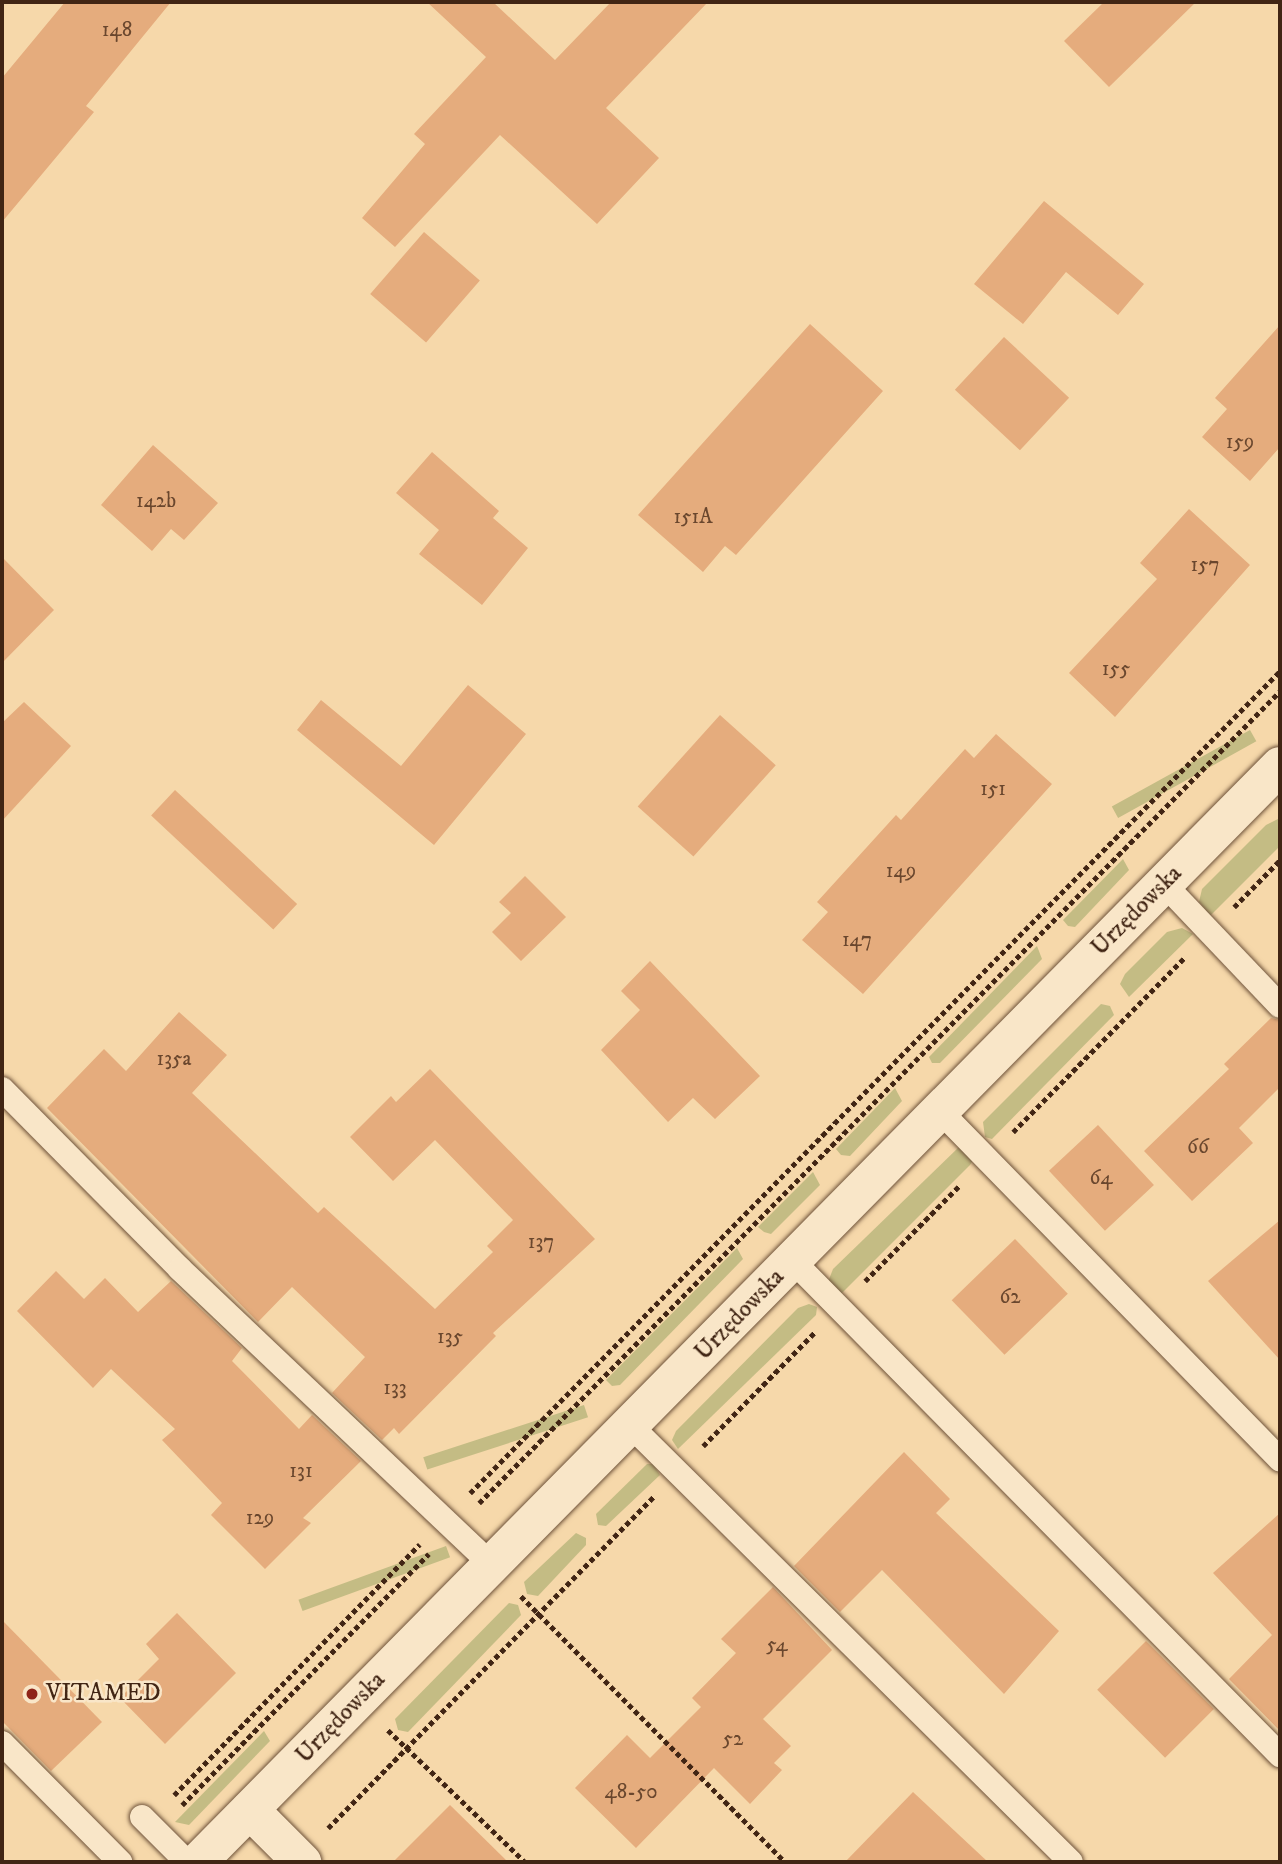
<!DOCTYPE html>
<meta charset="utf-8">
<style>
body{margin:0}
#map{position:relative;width:1282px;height:1864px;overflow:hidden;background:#f6d8aa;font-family:"IM FELL DW Pica",serif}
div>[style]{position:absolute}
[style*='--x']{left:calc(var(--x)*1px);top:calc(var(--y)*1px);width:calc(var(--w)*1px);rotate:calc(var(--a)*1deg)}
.green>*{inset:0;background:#c4bc84;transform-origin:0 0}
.building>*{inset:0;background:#e5ac7d;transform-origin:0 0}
.path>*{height:4.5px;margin-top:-2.25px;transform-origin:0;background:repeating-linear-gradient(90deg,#412514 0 5px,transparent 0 8.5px)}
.roads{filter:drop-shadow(0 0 2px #6e523a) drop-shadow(0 0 2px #6e523a)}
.service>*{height:24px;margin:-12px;padding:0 12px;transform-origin:12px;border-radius:12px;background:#f9e6c8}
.minor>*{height:38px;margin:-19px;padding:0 19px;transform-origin:19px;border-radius:19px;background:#f9e6c8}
.tertiary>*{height:38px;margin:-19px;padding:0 19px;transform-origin:19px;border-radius:19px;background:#f9e6c8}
.dots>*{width:19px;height:19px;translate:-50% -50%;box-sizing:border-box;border:4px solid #f9e6c8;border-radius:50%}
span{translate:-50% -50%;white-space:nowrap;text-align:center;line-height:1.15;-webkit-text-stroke:5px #f9e6c8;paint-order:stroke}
.number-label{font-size:21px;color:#6a472e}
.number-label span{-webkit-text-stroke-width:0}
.street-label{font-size:24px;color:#412514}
.poi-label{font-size:24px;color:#412514}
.left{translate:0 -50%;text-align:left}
.frame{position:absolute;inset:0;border:4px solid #412514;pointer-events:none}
</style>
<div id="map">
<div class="green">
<i style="left:1250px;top:730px;width:13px;height:158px;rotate:61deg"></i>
<i style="clip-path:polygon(1280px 818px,1280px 846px,1210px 916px,1199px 902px,1202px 889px,1266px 825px)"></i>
<i style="clip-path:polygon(1123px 859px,1129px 870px,1075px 927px,1068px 926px,1063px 920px)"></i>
<i style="clip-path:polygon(1182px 928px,1193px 934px,1129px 997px,1120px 984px,1125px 974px,1167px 932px)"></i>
<i style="clip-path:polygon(1037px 946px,1042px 959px,940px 1063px,932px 1063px,929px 1057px)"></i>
<i style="clip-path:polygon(1101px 1004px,1110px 1006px,1114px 1015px,992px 1139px,985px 1137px,983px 1122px)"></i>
<i style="clip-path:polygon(895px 1088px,902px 1101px,850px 1156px,841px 1155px,836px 1149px)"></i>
<i style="clip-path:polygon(959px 1147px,973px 1160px,970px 1165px,841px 1294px,828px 1282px,833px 1269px)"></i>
<i style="clip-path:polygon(813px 1172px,820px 1185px,771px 1234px,764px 1232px,758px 1227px)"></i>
<i style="clip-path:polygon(737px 1248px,743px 1259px,620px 1385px,612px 1386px,606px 1380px)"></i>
<i style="clip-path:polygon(809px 1304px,817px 1307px,816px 1315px,678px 1449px,672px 1440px,676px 1431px,798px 1308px)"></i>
<i style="left:584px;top:1405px;width:13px;height:169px;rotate:72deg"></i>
<i style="clip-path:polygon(647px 1464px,653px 1464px,660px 1475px,606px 1526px,598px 1525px,596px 1514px)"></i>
<i style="clip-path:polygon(576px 1533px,586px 1538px,586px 1545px,538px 1596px,527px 1594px,524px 1582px)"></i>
<i style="left:446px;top:1546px;width:12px;height:157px;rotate:70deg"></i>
<i style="clip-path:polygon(509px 1603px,518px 1605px,521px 1615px,408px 1732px,398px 1730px,395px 1719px)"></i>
<i style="clip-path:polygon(264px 1731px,270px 1741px,189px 1825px,175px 1822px)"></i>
</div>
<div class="building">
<i style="clip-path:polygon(65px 2px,171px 2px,86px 106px,94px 112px,2px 222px,2px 78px)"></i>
<i style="clip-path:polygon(427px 2px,493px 2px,555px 60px,611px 2px,708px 2px,606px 108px,659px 158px,597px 224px,500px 135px,395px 247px,362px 218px,425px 144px,414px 134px,486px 57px)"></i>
<i style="clip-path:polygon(1104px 2px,1196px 2px,1109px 87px,1064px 41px)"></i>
<i style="clip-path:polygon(1044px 201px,1144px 284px,1118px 315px,1066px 272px,1023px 324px,974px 284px)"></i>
<i style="left:424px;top:232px;width:74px;height:82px;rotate:41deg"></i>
<i style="clip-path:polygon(810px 324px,883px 391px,736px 555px,725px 546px,703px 572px,638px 515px)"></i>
<i style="clip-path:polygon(1280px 325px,1280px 447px,1250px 481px,1202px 437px,1227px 409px,1215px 398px)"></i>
<i style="left:1004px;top:337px;width:89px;height:72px;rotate:43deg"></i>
<i style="clip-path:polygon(153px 445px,218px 503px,184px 540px,171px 529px,152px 551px,101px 505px)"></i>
<i style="clip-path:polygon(432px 452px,499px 511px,493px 518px,528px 548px,482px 605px,419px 554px,439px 530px,396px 493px)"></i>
<i style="clip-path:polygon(1189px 509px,1250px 565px,1115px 717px,1069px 673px,1157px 579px,1140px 563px)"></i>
<i style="clip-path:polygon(2px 557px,54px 610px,2px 663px)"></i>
<i style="clip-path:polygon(468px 685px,526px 734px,434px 845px,297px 730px,321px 700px,401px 766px)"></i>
<i style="clip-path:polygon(24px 702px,71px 746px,2px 821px,2px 723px)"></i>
<i style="left:720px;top:715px;width:75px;height:123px;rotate:42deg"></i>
<i style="clip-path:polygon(996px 734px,1052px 784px,863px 994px,802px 940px,828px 912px,817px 902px,896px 815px,901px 820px,965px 749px,974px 758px)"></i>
<i style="left:175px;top:790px;width:167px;height:35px;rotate:43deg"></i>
<i style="clip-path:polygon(525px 876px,566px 917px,521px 961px,492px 932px,511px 913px,499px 902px)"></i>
<i style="clip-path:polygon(650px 961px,760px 1076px,715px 1119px,693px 1098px,668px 1122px,601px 1050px,640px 1010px,621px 991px)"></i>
<i style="clip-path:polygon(179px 1012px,227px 1055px,192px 1093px,318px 1213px,324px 1207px,435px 1309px,493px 1252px,487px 1246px,513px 1220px,435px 1140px,393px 1181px,350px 1137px,391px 1096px,396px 1102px,430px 1069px,595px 1239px,493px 1333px,496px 1336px,399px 1434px,394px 1428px,382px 1440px,332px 1393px,365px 1357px,292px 1287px,258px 1322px,47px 1108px,104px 1049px,126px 1071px)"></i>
<i style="clip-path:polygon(1271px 1018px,1280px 1020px,1280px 1087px,1239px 1128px,1253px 1143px,1192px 1201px,1144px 1151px,1229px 1069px,1224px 1064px)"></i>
<i style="left:1098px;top:1125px;width:82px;height:67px;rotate:47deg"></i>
<i style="clip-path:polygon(1280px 1220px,1280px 1360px,1208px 1281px)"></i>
<i style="left:1015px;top:1239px;width:76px;height:88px;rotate:46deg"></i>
<i style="clip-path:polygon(56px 1271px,84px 1299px,105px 1278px,138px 1312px,171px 1281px,242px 1348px,232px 1361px,299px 1429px,312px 1415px,361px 1461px,303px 1518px,311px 1523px,265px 1569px,211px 1515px,222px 1503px,162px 1440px,175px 1429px,111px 1369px,93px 1388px,17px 1311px)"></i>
<i style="clip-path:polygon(904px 1452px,950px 1499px,936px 1513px,1059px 1631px,1004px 1694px,882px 1570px,840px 1612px,794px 1566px)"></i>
<i style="clip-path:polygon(1280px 1513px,1280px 1731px,1229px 1679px,1272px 1635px,1213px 1573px)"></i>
<i style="clip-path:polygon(773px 1587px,832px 1650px,763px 1719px,791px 1746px,774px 1763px,782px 1770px,750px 1804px,714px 1768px,636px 1848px,575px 1788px,627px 1735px,650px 1758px,701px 1707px,692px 1698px,736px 1653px,721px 1639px)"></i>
<i style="clip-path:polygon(177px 1613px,236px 1673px,165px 1744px,120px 1698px,159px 1659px,146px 1644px)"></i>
<i style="clip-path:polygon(2px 1620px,102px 1722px,51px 1771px,2px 1721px)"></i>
<i style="left:1146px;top:1641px;width:96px;height:69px;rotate:45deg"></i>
<i style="clip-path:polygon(913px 1792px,988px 1862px,845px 1862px)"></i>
<i style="clip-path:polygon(450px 1805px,508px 1862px,393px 1862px)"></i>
</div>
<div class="path">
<i style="--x:1234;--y:907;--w:66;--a:-45.6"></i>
<i style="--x:1013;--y:1132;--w:244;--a:-45.5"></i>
<i style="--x:865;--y:1281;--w:135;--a:-45.3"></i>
<i style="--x:703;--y:1446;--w:160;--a:-45.5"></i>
<i style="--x:470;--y:1493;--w:1154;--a:-45.42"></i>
<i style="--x:479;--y:1503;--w:1141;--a:-45.39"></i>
<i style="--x:521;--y:1596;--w:375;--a:45.2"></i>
<i style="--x:388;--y:1730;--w:190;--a:43.9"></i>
<i style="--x:174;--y:1795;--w:351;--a:-45.6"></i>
<i style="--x:182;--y:1805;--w:352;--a:-45.5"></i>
<i style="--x:328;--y:1828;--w:464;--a:-45.5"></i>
</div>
<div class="roads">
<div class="service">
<i style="--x:1164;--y:884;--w:168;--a:46.4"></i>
<i style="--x:2;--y:1089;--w:253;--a:45.3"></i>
<i style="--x:180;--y:1269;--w:430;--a:43.5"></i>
<i style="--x:940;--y:1111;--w:487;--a:45.7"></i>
<i style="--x:793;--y:1261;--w:694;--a:45.41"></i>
<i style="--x:631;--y:1426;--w:619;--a:44.74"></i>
<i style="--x:2;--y:1743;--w:168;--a:45.2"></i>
<i style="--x:142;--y:1817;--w:64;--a:45"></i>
</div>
<div class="minor">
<i style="--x:250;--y:1810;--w:74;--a:45"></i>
</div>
<div class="tertiary">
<i style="--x:198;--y:1862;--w:1540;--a:-45.37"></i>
</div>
</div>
<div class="dots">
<i style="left:32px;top:1694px;background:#8f2418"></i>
</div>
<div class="number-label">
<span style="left:117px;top:30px">148</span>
<span style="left:1240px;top:442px">159</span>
<span style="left:156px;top:501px">142b</span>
<span style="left:693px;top:517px">151A</span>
<span style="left:1205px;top:565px">157</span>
<span style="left:1116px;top:669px">155</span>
<span style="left:993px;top:789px">151</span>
<span style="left:901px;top:871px">149</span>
<span style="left:857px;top:940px">147</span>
<span style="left:174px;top:1059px">135a</span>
<span style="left:1198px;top:1147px">66</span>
<span style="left:1101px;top:1178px">64</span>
<span style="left:541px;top:1242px">137</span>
<span style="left:1010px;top:1297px">62</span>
<span style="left:450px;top:1337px">135</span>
<span style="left:395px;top:1388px">133</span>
<span style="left:301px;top:1471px">131</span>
<span style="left:260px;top:1518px">129</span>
<span style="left:777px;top:1645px">54</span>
<span style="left:733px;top:1739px">52</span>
<span style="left:631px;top:1792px">48-50</span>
</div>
<div class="street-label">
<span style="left:1137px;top:911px;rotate:-45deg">Urzędowska</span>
<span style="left:740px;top:1315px;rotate:-46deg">Urzędowska</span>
<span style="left:341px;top:1718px;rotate:-46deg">Urzędowska</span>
</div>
<div class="poi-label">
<span class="left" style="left:46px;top:1694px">VITAMED</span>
</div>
<div class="frame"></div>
</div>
